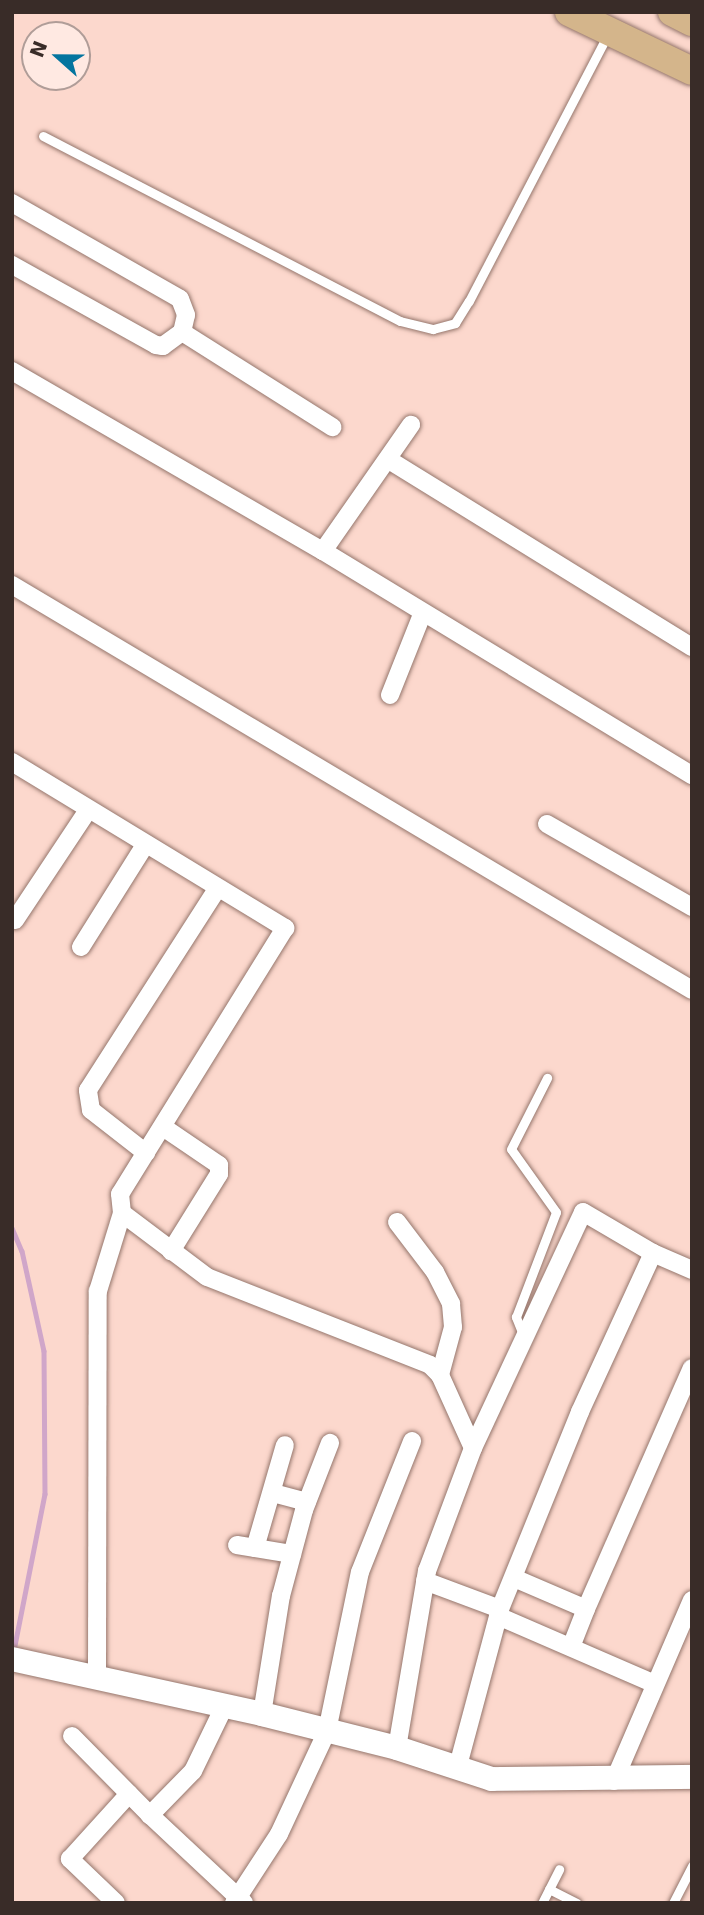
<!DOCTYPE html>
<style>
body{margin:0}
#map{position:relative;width:704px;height:1915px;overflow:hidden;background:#fcd8cd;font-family:"DejaVu Sans",sans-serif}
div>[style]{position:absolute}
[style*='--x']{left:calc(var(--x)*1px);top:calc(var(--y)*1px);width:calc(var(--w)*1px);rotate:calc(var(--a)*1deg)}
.stream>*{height:4.5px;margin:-2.25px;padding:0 2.25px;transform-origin:2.25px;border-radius:2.25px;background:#d0a6c9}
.roads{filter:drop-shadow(0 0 2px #95766c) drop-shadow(0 0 2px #95766c)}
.lane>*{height:9px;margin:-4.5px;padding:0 4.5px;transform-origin:4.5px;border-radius:4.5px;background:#fff}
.street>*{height:18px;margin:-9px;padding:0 9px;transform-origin:9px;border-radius:9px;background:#fff}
.secondary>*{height:24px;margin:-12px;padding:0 12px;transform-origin:12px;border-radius:12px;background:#fff}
.primary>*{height:28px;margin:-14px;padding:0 14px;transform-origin:14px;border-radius:14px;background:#d4b58b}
span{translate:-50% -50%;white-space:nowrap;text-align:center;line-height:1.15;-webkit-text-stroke:7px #ffe9e2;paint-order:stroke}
.frame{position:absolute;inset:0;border:14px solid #392c28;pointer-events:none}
.north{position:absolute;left:21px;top:21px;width:70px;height:70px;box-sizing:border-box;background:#ffe9e2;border:2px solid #b09d98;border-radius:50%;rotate:291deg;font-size:19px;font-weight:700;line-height:28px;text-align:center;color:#392c28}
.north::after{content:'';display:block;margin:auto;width:24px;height:32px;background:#04759f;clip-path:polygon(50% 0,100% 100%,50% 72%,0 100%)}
</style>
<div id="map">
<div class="stream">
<i style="--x:12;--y:1228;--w:25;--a:67"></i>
<i style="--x:22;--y:1251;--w:102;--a:77.6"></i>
<i style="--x:44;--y:1351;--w:143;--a:89.6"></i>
<i style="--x:45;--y:1494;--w:160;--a:101.2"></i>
</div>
<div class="roads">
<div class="lane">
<i style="--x:43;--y:136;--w:402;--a:27.4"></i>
<i style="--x:400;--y:321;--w:34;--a:14"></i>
<i style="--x:433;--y:329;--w:23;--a:-15"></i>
<i style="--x:455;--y:323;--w:26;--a:-58"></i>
<i style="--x:469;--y:301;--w:299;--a:-62.5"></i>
<i style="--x:524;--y:1337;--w:22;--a:-112"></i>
<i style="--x:516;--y:1317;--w:112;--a:-69.1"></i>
<i style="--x:556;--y:1212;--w:77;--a:-125.5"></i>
<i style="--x:511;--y:1149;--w:80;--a:-63.1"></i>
<i style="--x:549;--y:1889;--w:31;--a:27"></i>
<i style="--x:542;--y:1903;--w:38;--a:-63"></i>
<i style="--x:673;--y:1903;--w:42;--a:-62.8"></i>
</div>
<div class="street">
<i style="--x:12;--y:203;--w:193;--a:29.7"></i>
<i style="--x:180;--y:299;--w:17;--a:69"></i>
<i style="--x:186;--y:315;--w:17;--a:103"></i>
<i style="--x:182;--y:332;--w:24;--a:144"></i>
<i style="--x:163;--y:346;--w:7;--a:-172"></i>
<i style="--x:156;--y:345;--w:165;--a:-150.9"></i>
<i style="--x:182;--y:332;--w:178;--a:32.3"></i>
<i style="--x:12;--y:371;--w:359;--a:30.1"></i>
<i style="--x:323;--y:551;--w:432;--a:31.3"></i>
<i style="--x:389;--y:460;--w:356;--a:31.7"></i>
<i style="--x:323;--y:551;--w:154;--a:-55.1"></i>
<i style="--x:12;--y:585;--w:791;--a:30.78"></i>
<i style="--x:390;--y:695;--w:89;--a:-68.3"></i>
<i style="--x:12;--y:762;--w:320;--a:31.3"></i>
<i style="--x:285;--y:928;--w:313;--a:121.8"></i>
<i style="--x:120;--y:1194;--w:19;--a:84"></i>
<i style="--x:122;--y:1213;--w:106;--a:37"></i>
<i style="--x:207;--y:1277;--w:240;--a:21.5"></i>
<i style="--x:430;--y:1365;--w:14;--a:45"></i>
<i style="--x:440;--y:1375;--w:80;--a:65.7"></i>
<i style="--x:547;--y:824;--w:167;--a:29.8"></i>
<i style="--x:15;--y:920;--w:132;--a:-56.4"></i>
<i style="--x:81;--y:947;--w:120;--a:-57.9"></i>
<i style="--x:163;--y:1127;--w:68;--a:34.2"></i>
<i style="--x:219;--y:1165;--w:9;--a:90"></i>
<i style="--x:219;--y:1174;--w:91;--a:121.9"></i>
<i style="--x:146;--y:1153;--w:70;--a:-142"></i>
<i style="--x:91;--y:1110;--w:20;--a:-99"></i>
<i style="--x:88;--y:1090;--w:239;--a:-57.3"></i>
<i style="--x:397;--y:1222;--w:63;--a:52.8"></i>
<i style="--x:435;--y:1272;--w:36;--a:63"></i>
<i style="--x:451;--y:1304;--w:23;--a:85"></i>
<i style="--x:453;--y:1327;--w:50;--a:105.2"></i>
<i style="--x:653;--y:1253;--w:43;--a:23.6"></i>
<i style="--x:273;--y:1493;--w:35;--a:15"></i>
<i style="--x:237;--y:1545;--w:56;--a:9.3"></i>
<i style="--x:255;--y:1548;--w:107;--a:-73.8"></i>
<i style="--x:514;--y:1578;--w:78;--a:23.3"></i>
<i style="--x:586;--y:1609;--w:263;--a:-66.3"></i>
<i style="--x:425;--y:1581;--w:80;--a:20.5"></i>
<i style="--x:498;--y:1616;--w:171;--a:23.4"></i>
<i style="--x:571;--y:1647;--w:41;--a:-68.5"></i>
<i style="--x:97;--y:1678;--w:387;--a:-89.9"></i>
<i style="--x:98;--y:1291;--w:82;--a:-72.9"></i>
<i style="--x:224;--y:1707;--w:71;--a:115.8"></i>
<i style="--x:193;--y:1771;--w:62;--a:134.3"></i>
<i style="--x:150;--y:1815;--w:129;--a:43.1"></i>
<i style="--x:262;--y:1714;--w:120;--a:-80.9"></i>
<i style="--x:281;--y:1596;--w:89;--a:-75"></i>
<i style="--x:304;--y:1510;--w:72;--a:-68.8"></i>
<i style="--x:72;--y:1736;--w:111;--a:45.4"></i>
<i style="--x:397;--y:1748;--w:180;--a:-80.4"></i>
<i style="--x:427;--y:1571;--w:131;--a:-69.5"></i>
<i style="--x:473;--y:1448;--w:260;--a:-65"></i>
<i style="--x:583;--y:1212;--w:81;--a:30.4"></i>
<i style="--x:653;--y:1253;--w:175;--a:114.7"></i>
<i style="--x:580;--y:1412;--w:213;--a:112.1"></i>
<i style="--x:500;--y:1609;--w:166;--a:105"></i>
<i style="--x:614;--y:1781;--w:197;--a:-66.7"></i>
<i style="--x:116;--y:1903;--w:64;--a:-136.3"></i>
<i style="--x:70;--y:1859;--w:88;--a:-47.8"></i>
<i style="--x:234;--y:1903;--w:82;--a:-56.9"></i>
<i style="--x:279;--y:1834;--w:114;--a:-65"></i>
<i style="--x:327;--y:1731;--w:162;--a:-78.3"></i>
<i style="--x:360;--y:1572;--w:141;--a:-68.3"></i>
</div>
<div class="secondary">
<i style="--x:12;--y:1659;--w:256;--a:12.4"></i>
<i style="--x:262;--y:1714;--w:139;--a:14.1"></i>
<i style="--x:397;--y:1748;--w:100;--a:18.1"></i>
<i style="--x:492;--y:1779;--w:200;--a:-0.6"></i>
</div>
<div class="primary">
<i style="--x:569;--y:12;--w:136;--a:25.6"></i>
<i style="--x:672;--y:12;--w:22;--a:27"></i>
</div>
</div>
<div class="frame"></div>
<div class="north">N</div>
</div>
